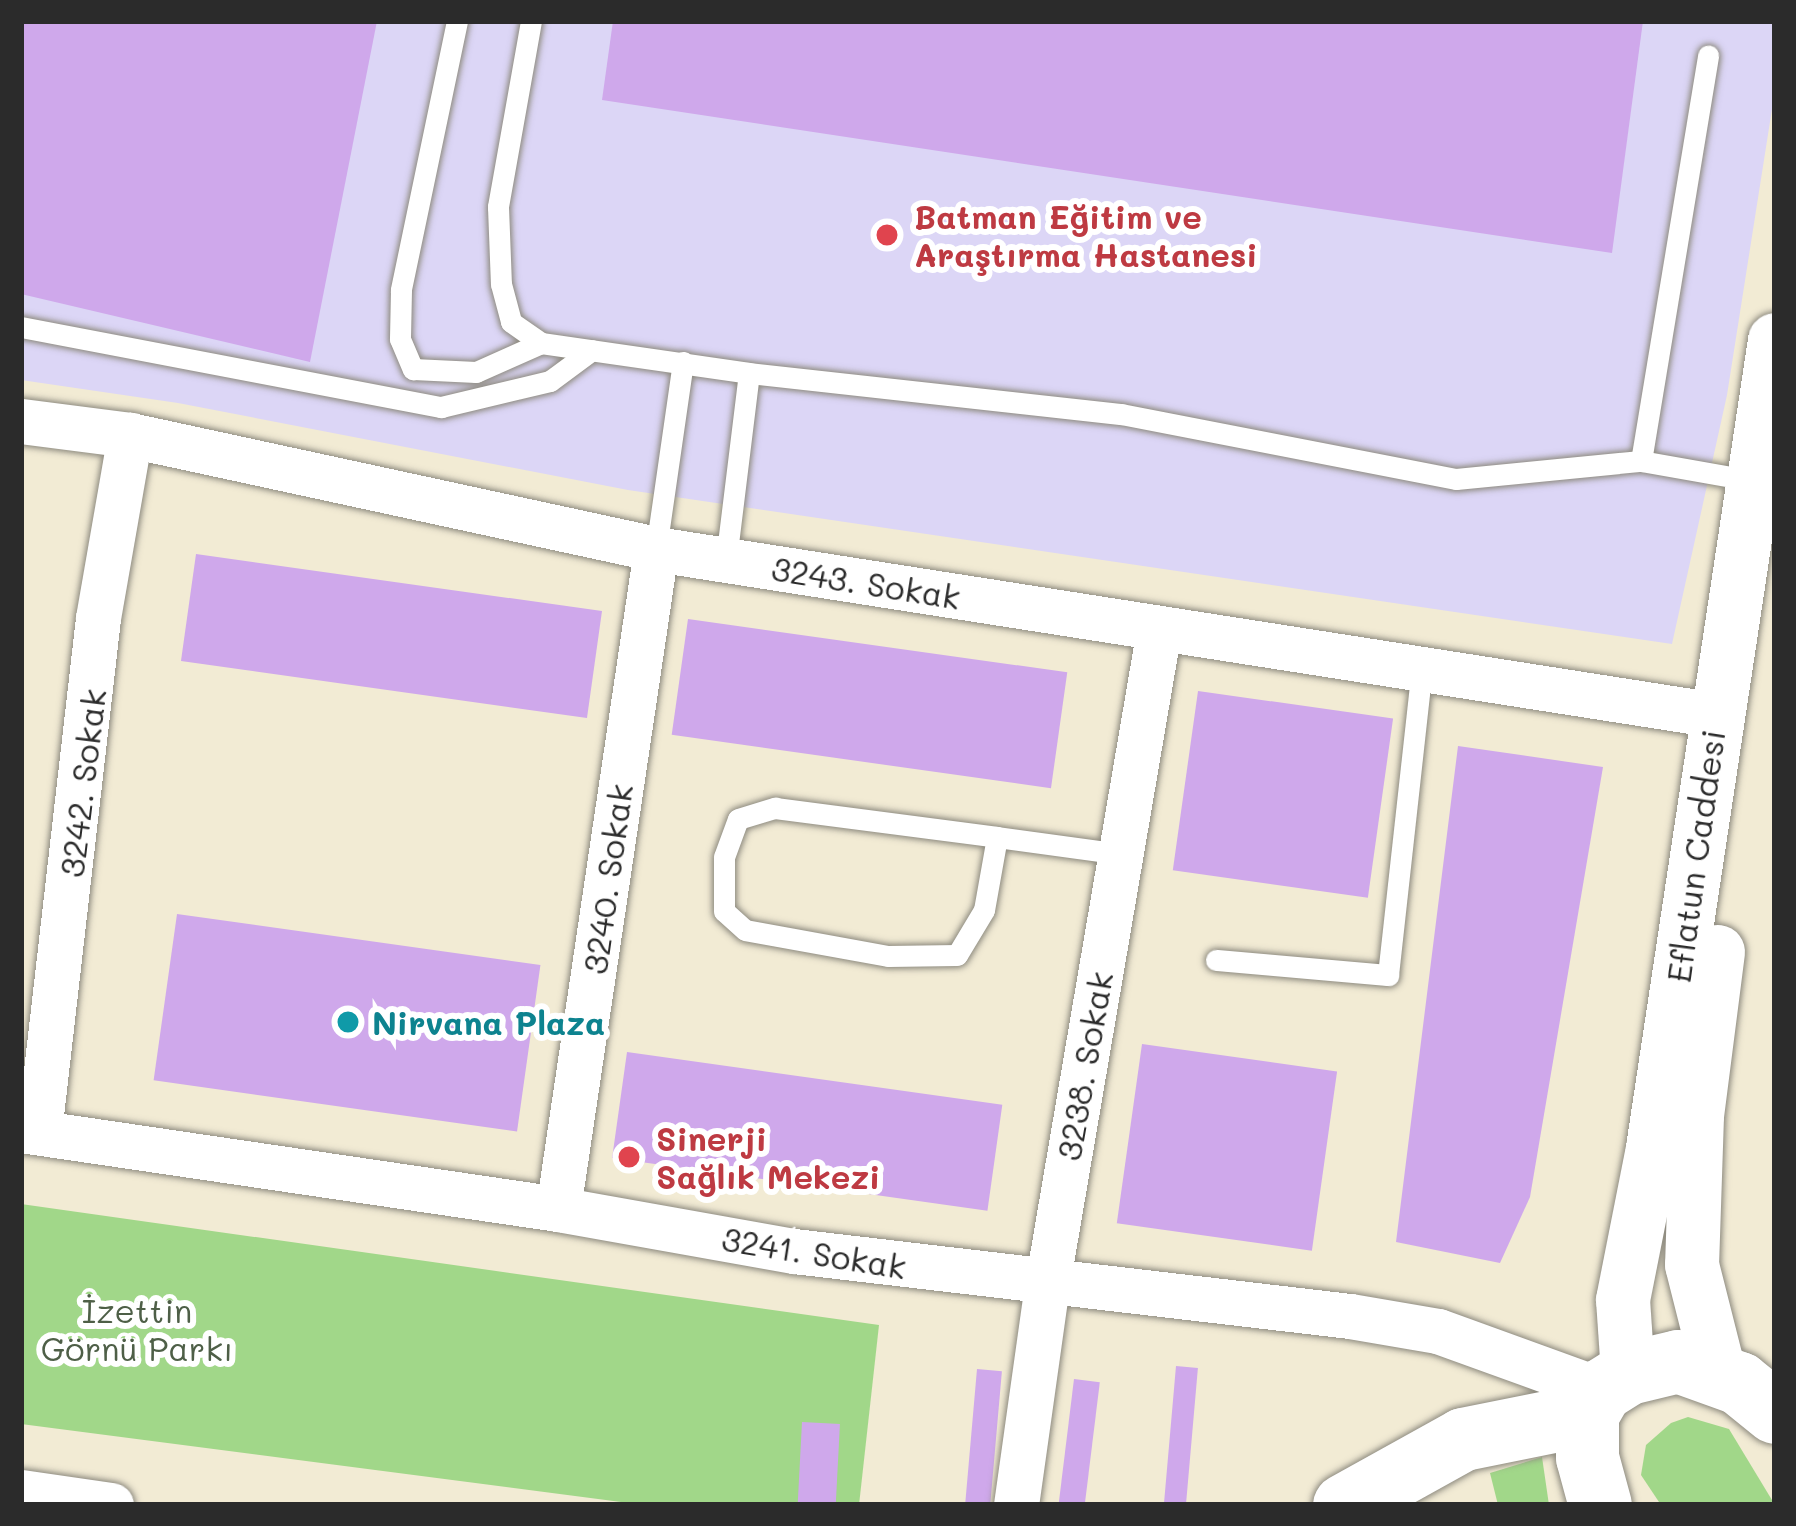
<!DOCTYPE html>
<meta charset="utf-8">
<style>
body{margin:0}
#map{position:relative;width:1796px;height:1526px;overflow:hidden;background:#f2ebd4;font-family:Mali,sans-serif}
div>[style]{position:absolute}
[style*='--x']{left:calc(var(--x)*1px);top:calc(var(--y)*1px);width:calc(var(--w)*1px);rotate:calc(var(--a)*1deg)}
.built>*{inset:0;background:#dcd6f6}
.green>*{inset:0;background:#a1d789}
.building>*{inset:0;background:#cfa8eb;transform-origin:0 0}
.roads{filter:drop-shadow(0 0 3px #8e8b80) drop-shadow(0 0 3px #8e8b80)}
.service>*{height:21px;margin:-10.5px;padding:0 10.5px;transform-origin:10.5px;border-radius:10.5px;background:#fff}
.minor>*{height:45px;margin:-22.5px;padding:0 22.5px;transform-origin:22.5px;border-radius:22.5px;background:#fff}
.tertiary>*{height:54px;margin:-27px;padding:0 27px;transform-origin:27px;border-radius:27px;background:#fff}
.secondary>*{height:63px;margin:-31.5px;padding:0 31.5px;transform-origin:31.5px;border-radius:31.5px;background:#fff}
.dots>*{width:33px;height:33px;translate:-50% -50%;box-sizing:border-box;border:6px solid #fff;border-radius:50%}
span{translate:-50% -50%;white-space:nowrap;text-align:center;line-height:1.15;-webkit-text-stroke:12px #fff;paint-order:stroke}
.health-label{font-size:33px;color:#be3a42;font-weight:700}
.left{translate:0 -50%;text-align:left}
.street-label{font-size:33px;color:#2b2b2b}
.culture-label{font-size:33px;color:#0d838f;font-weight:700}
.park-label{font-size:33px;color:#4e5f47}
.frame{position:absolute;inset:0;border:24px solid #2b2b2b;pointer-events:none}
</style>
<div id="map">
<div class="built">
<i style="clip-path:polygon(21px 21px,1775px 21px,1775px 90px,1727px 395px,1672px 644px,628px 490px,178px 403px,21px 380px)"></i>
</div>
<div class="green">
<i style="clip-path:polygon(21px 1204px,879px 1325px,859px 1505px,644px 1505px,21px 1424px)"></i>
<i style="clip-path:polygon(1688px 1417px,1729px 1429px,1775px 1505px,1661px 1505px,1641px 1475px,1646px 1445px,1671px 1423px)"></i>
<i style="clip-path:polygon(1542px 1457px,1549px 1505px,1498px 1505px,1490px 1473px)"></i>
</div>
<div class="building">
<i style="clip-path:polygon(21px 21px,377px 21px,310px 362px,21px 294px)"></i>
<i style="clip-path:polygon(613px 21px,1643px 21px,1612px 253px,602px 100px)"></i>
<i style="left:196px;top:554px;width:410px;height:108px;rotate:8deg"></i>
<i style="left:688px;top:619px;width:383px;height:117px;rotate:8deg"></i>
<i style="left:1198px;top:691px;width:197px;height:181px;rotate:8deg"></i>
<i style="clip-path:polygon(1458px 746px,1603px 767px,1530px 1197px,1500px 1263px,1396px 1242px)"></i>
<i style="left:177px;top:914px;width:367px;height:168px;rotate:8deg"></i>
<i style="left:1142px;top:1044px;width:197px;height:181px;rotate:8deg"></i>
<i style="left:627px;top:1052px;width:379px;height:107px;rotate:8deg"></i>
<i style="left:1176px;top:1366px;width:22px;height:139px;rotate:5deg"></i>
<i style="left:977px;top:1369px;width:25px;height:137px;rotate:5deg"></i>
<i style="left:1074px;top:1379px;width:26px;height:126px;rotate:7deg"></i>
<i style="left:802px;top:1422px;width:38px;height:83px;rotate:3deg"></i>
</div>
<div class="roads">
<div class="service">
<i style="--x:457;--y:21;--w:275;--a:101.8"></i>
<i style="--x:401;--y:290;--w:49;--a:91.2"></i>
<i style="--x:400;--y:339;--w:33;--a:67"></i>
<i style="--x:413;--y:369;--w:63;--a:2.7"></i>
<i style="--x:476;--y:372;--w:71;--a:-24"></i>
<i style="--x:531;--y:21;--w:189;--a:100.1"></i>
<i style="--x:498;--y:207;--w:77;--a:87.8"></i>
<i style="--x:501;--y:284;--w:39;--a:75"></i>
<i style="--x:511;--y:322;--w:37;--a:35"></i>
<i style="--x:541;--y:343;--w:210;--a:8.2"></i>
<i style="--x:749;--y:373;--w:374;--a:6.3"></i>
<i style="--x:1121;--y:414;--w:341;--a:11"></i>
<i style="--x:1456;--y:479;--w:186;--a:-5.6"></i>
<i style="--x:1641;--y:461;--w:115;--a:10"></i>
<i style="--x:21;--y:327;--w:428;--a:10.8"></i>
<i style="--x:441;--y:407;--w:112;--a:-13.4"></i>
<i style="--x:550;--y:381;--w:52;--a:-36.4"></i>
<i style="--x:1641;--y:461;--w:411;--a:-80.6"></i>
<i style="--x:656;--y:549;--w:189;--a:-81.8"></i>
<i style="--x:726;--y:560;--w:188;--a:-83"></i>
<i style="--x:997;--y:837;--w:74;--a:100.1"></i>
<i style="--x:984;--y:910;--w:52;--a:121"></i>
<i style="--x:957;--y:955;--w:69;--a:179.2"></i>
<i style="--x:888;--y:956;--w:145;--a:-169.7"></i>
<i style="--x:745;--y:930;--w:28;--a:-138"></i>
<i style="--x:724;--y:911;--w:54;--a:-90"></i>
<i style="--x:724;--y:857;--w:40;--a:-69.8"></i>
<i style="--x:738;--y:819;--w:39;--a:-17"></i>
<i style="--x:775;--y:808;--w:224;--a:7.4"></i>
<i style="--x:997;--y:837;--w:125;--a:7.8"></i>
<i style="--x:1216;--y:960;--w:173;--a:5"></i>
<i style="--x:1388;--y:975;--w:308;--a:-83.7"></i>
</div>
<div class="minor">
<i style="--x:21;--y:421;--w:110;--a:7.3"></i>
<i style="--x:130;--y:435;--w:538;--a:12.23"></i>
<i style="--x:656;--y:549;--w:1073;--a:8.9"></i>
<i style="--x:21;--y:1130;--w:543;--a:8.37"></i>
<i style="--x:558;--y:1209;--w:240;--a:10.1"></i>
<i style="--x:794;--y:1251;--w:560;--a:6.67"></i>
<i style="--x:1350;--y:1316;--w:89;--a:9.7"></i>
<i style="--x:1438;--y:1331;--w:173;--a:19.9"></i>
<i style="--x:39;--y:1132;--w:517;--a:-83.45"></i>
<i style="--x:98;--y:618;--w:186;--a:-80.1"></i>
<i style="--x:558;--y:1209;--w:667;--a:-81.55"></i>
<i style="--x:21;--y:1492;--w:91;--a:8.2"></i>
<i style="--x:1016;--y:1505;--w:222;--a:-82"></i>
<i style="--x:1047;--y:1285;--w:665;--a:-80.31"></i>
</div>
<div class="tertiary">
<i style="--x:1718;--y:952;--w:165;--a:97.3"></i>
<i style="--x:1697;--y:1116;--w:149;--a:91.9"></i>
<i style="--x:1692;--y:1265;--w:114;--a:75.8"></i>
<i style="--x:1628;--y:1373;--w:73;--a:-93.9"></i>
<i style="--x:1623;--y:1300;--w:155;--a:-78.8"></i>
<i style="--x:1653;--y:1148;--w:817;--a:-81.41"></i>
</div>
<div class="secondary">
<i style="--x:1344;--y:1505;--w:136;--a:-29"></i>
<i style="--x:1463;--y:1439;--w:126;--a:-11.4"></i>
<i style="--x:1600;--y:1505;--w:50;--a:-105.2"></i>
<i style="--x:1587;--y:1457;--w:43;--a:-90"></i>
<i style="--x:1587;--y:1414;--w:28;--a:-60"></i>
<i style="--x:1601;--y:1390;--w:32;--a:-32"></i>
<i style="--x:1628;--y:1373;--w:51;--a:-13.5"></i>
<i style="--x:1678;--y:1361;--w:65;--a:19.8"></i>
<i style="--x:1739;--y:1383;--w:46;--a:38.9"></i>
</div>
</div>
<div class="dots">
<i style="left:887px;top:235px;background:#e0444e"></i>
<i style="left:348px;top:1022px;background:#0f9aa8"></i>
<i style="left:629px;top:1157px;background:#e0444e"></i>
</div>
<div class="health-label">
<span class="left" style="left:914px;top:235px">Batman Eğitim ve<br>Araştırma Hastanesi</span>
<span class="left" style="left:656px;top:1157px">Sinerji<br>Sağlık Mekezi</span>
</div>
<div class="street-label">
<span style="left:866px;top:582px;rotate:9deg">3243. Sokak</span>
<span style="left:82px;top:783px;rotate:-83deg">3242. Sokak</span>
<span style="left:1695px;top:856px;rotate:-82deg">Eflatun Caddesi</span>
<span style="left:607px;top:879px;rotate:-82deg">3240. Sokak</span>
<span style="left:1084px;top:1066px;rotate:-80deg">3238. Sokak</span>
<span style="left:814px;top:1252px;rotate:9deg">3241. Sokak</span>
</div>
<div class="culture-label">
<span class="left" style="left:372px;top:1022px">Nirvana Plaza</span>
</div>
<div class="park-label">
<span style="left:137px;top:1329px">İzettin<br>Görnü Parkı</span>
</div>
<div class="frame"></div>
</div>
